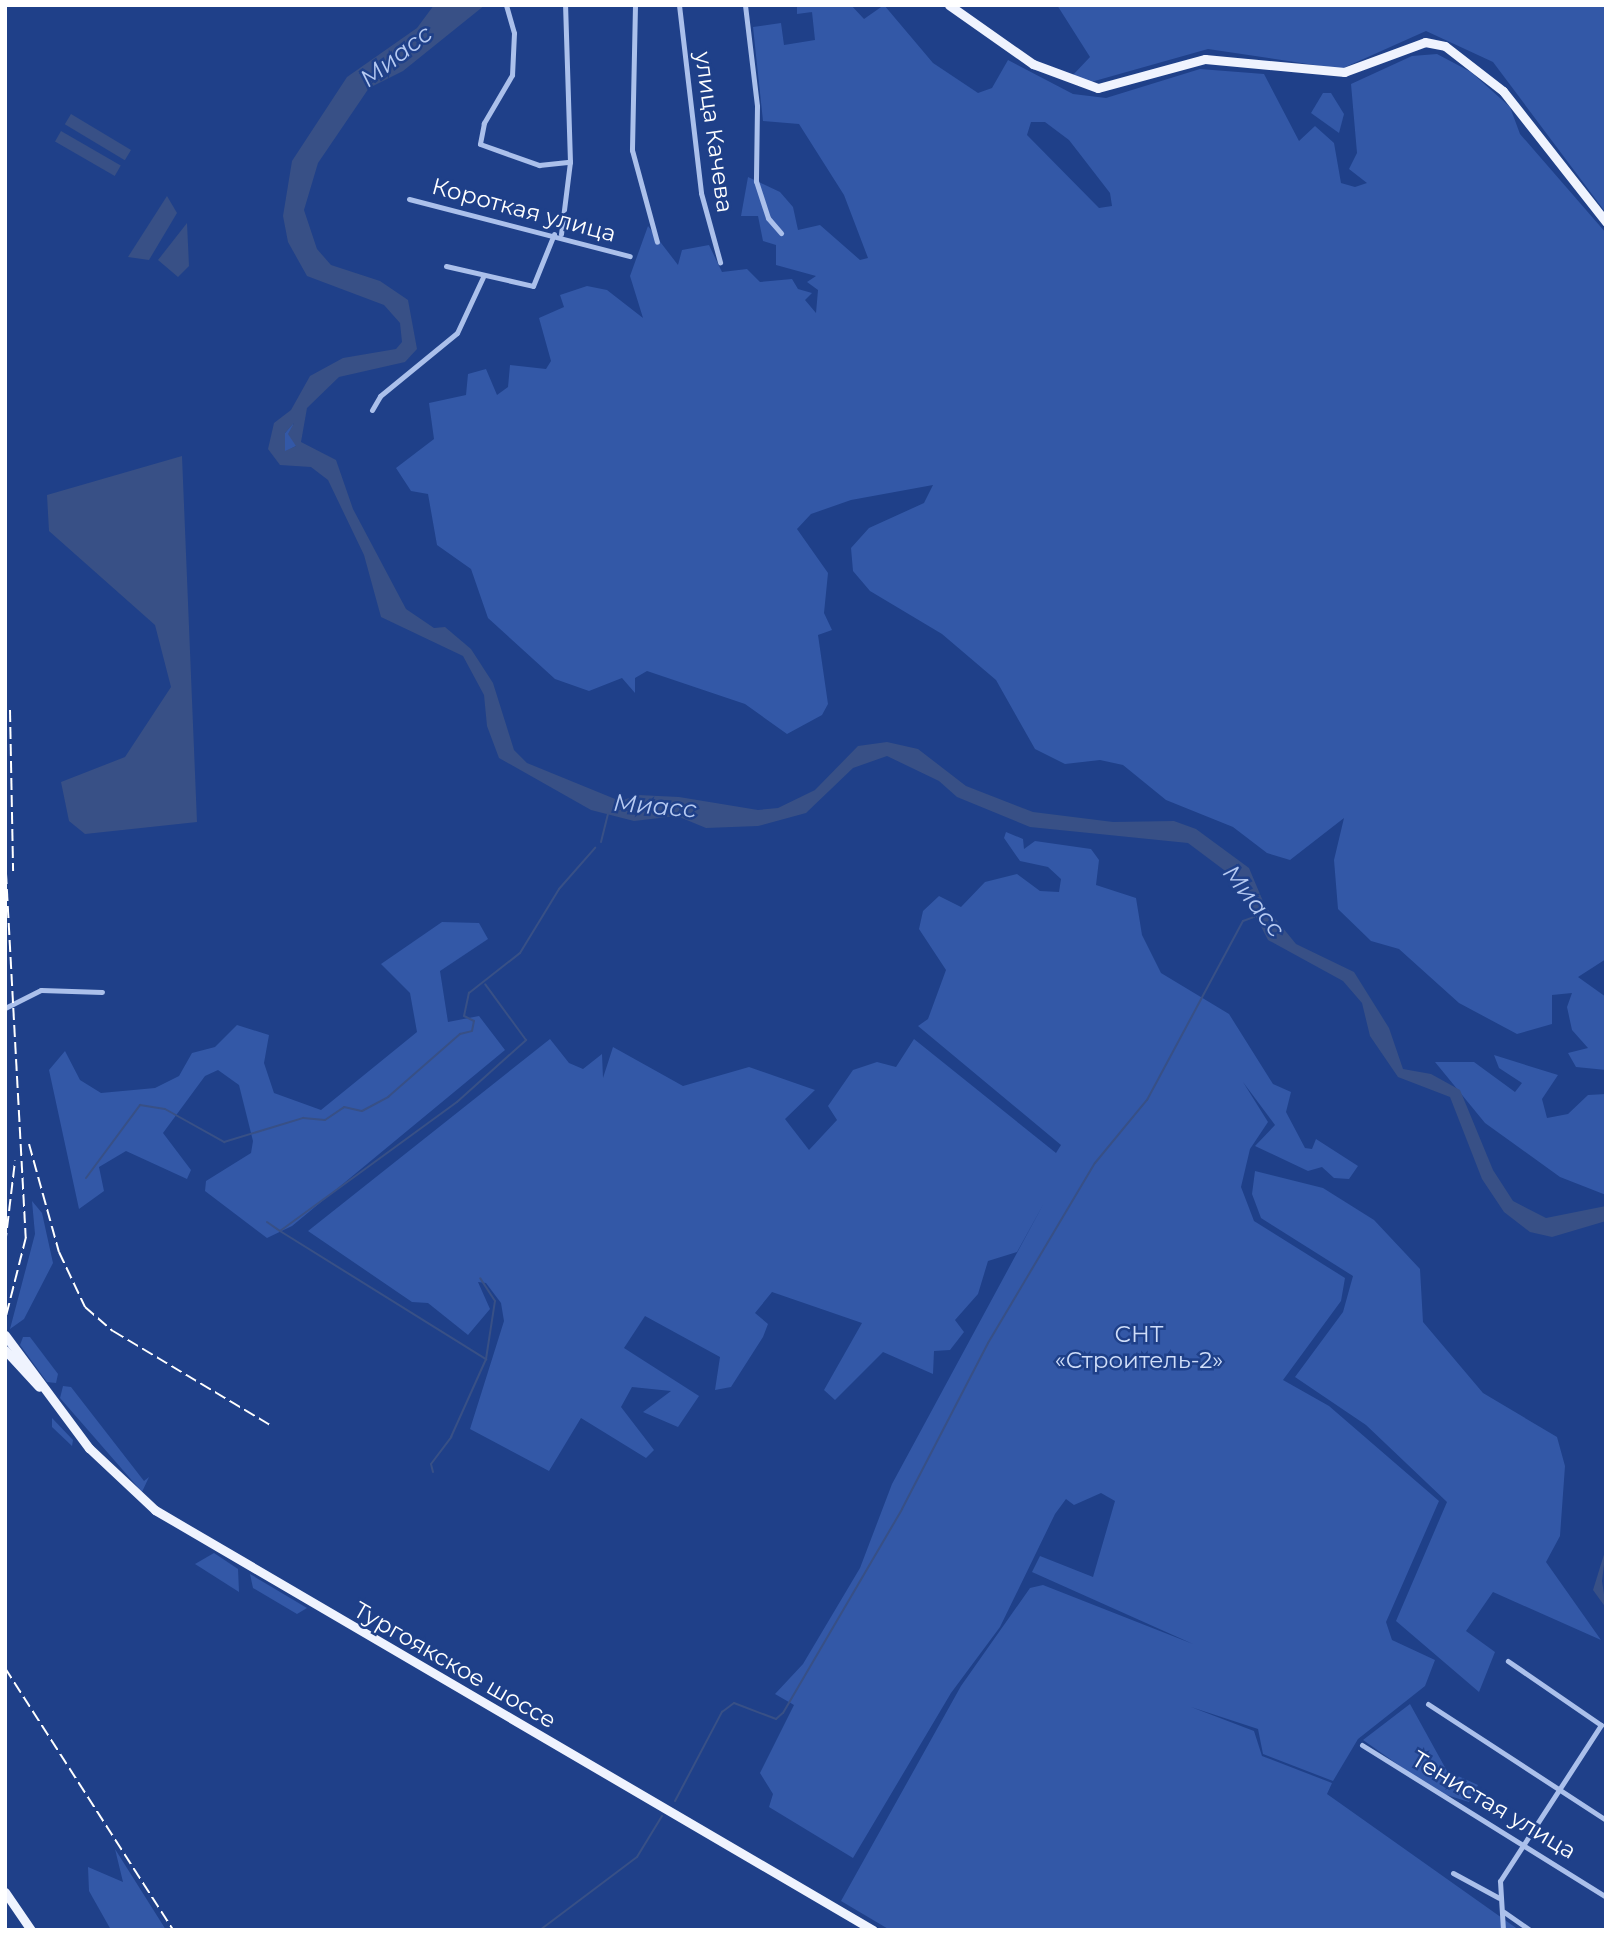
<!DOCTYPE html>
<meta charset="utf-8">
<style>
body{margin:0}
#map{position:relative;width:1611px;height:1935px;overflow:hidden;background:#1f4089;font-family:Montserrat,sans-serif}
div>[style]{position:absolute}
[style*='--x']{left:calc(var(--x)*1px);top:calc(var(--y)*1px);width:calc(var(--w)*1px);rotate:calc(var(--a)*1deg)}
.green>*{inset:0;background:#3358a7}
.water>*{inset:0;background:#385086;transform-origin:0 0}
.stream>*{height:2px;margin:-1px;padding:0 1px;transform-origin:1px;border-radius:1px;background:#385086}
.minor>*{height:5px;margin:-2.5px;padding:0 2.5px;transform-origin:2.5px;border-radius:2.5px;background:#abc0eb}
.primary>*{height:9px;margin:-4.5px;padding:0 4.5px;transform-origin:4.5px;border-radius:4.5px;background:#eff3fe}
.rail>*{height:2px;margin-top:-1px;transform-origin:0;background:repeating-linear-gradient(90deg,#fff 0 12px,transparent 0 17px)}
span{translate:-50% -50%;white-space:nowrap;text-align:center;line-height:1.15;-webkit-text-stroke:5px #1f4089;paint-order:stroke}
.street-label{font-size:23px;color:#fff}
.park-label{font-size:23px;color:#cfddf8}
.water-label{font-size:24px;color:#b6caf2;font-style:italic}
.frame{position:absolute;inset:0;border:7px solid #fff;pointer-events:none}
</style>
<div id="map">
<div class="green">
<i style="clip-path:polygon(evenodd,797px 5px,851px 5px,864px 19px,884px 5px,933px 63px,978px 93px,992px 88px,1008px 60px,1073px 94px,1106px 98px,1200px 69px,1264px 74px,1299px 141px,1315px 126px,1334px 143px,1341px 183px,1355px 187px,1367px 183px,1349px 169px,1357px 153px,1351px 84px,1412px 56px,1437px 54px,1471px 72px,1510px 107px,1520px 134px,1606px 233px,1606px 959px,1578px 977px,1606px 997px,1606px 1070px,1576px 1067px,1568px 1053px,1588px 1048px,1572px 1030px,1567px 1007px,1572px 993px,1552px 995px,1552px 1024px,1517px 1034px,1459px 1003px,1399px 949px,1371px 941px,1338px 909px,1334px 860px,1344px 818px,1290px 860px,1267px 853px,1233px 827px,1166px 800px,1123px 765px,1100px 760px,1065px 764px,1035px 749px,996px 680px,942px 634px,870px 591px,853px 571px,851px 548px,869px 528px,924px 503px,933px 485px,851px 500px,811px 514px,797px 529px,828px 573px,824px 613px,832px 630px,818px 635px,828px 704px,822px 715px,787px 734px,745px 704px,647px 671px,635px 678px,635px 693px,622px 678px,589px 691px,555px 679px,488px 618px,471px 569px,437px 545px,428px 494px,411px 491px,396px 468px,434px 439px,429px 403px,466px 395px,468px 374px,486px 369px,497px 395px,508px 387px,510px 365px,546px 369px,551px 361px,539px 318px,564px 307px,560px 295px,587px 286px,607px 290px,643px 318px,630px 276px,648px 226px,678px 265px,682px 250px,709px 245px,722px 272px,747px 269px,760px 282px,792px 279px,798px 289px,812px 293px,805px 300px,816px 313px,818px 290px,807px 282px,816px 276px,776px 265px,776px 245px,763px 241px,758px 216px,741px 216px,748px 177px,780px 192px,793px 207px,798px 230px,820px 225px,860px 260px,868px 258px,844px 195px,799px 124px,763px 121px,753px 27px,781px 23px,784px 45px,815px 40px,812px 12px,797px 14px,797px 5px,1031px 122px,1045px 122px,1069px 140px,1110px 193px,1112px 206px,1099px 208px,1027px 135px,1031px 122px)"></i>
<i style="clip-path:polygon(1057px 5px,1606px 5px,1606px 213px,1493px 62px,1426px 31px,1341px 69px,1208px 49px,1091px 82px,1072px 76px,1090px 57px)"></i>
<i style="clip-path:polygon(1323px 93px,1331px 93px,1344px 114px,1339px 133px,1311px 113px)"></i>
<i style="clip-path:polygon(293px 423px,296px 446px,285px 452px,285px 433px)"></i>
<i style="clip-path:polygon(1006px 832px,1023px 839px,1024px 849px,1035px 841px,1091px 849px,1099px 860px,1096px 885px,1136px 898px,1142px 935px,1161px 973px,1229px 1014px,1273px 1084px,1291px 1092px,1286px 1112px,1305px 1148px,1312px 1149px,1316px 1139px,1358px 1166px,1349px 1179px,1334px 1178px,1322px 1167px,1308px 1171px,1255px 1146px,1275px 1125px,1243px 1082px,1268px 1122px,1250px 1149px,1241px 1187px,1254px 1221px,1345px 1278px,1341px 1301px,1283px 1380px,1329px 1406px,1439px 1501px,1386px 1622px,1392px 1640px,1435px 1660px,1425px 1686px,1358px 1739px,1333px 1781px,1263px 1754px,1258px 1729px,1191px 1707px,1254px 1731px,1262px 1756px,1332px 1783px,1327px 1794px,1519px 1930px,890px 1930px,841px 1901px,961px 1686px,1030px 1588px,1043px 1585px,1193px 1644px,1032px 1572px,1040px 1556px,1093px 1577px,1115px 1501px,1101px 1493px,1074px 1505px,1066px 1499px,1055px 1514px,1000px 1627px,951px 1693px,853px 1858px,769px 1807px,773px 1794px,760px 1773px,794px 1705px,775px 1694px,803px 1664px,860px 1568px,892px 1484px,1044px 1203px,1017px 1252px,988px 1261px,978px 1294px,955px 1320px,964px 1332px,950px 1350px,934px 1351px,933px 1374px,883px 1352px,835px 1400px,824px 1390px,862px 1323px,772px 1292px,755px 1313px,768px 1324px,763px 1337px,731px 1387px,715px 1390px,720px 1357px,645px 1316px,624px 1348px,699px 1396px,678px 1427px,643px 1412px,671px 1391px,632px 1387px,621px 1407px,654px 1450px,646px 1458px,581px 1418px,549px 1471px,470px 1429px,504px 1321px,501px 1303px,486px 1283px,478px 1282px,490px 1309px,468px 1335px,428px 1303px,412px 1302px,308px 1231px,550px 1039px,569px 1063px,583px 1069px,602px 1054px,603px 1078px,613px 1047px,683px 1086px,749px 1067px,815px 1090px,785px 1119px,809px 1150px,837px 1120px,828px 1106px,853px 1070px,877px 1062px,896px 1067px,914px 1039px,1056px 1153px,1061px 1145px,918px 1026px,928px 1019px,946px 970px,919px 929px,923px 911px,939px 896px,961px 907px,985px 882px,1017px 874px,1040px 891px,1059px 892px,1061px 879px,1048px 867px,1020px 861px,1004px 838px)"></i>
<i style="clip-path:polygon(442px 922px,479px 923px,488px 939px,440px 971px,448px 1022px,479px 1016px,505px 1050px,292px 1226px,267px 1238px,205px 1191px,206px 1181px,251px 1153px,253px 1141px,239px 1085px,218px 1070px,205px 1076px,163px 1133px,191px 1170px,187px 1179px,126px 1151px,99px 1167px,104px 1191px,79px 1209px,49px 1070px,65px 1051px,80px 1080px,101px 1093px,155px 1088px,179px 1076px,192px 1053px,215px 1047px,237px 1025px,269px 1035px,264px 1063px,274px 1093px,321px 1110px,417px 1032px,410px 993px,381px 964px)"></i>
<i style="clip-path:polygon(1494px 1055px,1558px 1075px,1542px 1099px,1547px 1118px,1568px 1114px,1588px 1095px,1606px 1094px,1606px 1195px,1560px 1177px,1485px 1123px,1435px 1062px,1474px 1062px,1515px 1092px,1522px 1083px,1499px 1068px)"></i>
<i style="clip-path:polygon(1255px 1171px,1323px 1188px,1374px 1220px,1420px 1269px,1423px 1322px,1483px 1393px,1557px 1437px,1565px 1466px,1560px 1536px,1546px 1562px,1601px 1640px,1493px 1592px,1466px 1631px,1495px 1652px,1479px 1692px,1396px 1621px,1447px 1502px,1366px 1425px,1295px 1377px,1343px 1312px,1353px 1276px,1261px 1218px,1252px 1194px)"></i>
<i style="clip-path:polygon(32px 1201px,42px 1213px,53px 1263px,24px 1319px,10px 1329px,35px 1234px)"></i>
<i style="clip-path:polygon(23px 1337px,30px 1337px,58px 1374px,56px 1383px,47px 1382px,20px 1345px)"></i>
<i style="clip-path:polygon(63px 1386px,71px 1387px,144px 1481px,149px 1477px,142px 1492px,60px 1398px)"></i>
<i style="clip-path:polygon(52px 1418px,73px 1440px,72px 1446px,52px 1427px)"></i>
<i style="clip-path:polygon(214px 1553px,238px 1569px,239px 1592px,195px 1564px)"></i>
<i style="clip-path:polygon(250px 1574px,307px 1608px,297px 1614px,253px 1588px)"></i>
<i style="clip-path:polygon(1410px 1704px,1447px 1771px,1478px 1785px,1469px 1802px,1437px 1792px,1363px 1740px)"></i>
<i style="clip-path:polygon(115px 1849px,166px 1930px,111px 1930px,89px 1891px,88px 1867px,123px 1882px)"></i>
</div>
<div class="water">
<i style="clip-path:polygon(evenodd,434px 5px,485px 5px,403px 71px,369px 88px,318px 163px,304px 210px,317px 249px,331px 265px,380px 281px,408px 300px,417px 349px,405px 362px,339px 377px,307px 408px,301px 442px,336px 460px,353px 509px,406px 609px,434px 628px,445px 627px,471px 649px,493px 683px,514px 750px,527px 763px,620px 801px,638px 795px,679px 797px,758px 810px,778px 808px,815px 790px,858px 746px,887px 742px,918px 749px,966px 786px,1033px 812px,1113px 822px,1174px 821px,1196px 829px,1249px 868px,1265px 906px,1296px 944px,1354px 972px,1389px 1028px,1403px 1069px,1431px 1074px,1460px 1090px,1493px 1170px,1513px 1201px,1546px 1218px,1606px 1206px,1606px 1221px,1552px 1237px,1530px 1232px,1504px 1212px,1482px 1179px,1450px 1097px,1398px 1077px,1370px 1036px,1362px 1003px,1343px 981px,1268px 940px,1236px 879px,1188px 843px,1030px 827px,957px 797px,939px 781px,887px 756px,853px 768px,806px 813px,758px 826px,706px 828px,677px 816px,634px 821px,591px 810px,499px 758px,487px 726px,484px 695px,463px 656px,381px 617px,364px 555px,328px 480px,311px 467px,280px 465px,268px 449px,274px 423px,291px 410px,310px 376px,343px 358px,396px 349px,402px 342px,400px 323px,384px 305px,307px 276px,288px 242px,283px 216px,292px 161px,347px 77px,417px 28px,434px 5px,294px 423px,288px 434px,296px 446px,285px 451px,285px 433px,294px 423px)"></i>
<i style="left:71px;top:114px;width:70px;height:12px;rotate:31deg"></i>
<i style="left:61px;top:131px;width:69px;height:12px;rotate:30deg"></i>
<i style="clip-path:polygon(167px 196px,177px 213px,149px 260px,128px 257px)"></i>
<i style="clip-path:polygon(187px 223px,189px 266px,178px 277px,158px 260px)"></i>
<i style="clip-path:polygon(182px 456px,197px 822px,85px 834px,69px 821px,61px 782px,125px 757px,171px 687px,155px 625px,49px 531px,47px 495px)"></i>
<i style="clip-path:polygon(1606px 1548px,1602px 1581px,1606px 1608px,1593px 1590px)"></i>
</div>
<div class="stream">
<i style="--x:601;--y:842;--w:29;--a:-76"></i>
<i style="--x:86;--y:1178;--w:91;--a:-53.5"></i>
<i style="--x:140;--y:1105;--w:25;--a:9"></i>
<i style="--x:165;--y:1109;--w:68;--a:29.2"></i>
<i style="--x:224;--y:1142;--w:83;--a:-16.9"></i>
<i style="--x:303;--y:1118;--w:22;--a:5"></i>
<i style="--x:325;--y:1120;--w:23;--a:-34"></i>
<i style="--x:344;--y:1107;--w:18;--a:13"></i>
<i style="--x:362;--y:1111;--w:30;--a:-28"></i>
<i style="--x:388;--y:1097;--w:96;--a:-41.2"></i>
<i style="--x:460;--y:1034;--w:12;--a:-14"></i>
<i style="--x:472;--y:1031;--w:10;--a:-79"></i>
<i style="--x:474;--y:1021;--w:11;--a:-153"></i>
<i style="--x:464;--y:1016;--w:24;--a:-78"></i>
<i style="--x:469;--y:993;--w:65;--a:-38.1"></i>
<i style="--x:520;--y:953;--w:75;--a:-58.6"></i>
<i style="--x:559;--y:889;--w:55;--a:-48.7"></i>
<i style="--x:267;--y:1222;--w:16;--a:35"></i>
<i style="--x:280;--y:1231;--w:219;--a:-36.1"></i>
<i style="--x:457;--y:1102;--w:93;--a:-41.9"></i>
<i style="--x:526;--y:1040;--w:69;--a:-126.2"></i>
<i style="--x:280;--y:1231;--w:243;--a:31.9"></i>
<i style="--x:433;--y:1472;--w:8;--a:-104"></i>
<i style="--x:431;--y:1464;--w:34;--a:-53"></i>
<i style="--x:451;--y:1437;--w:85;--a:-65.8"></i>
<i style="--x:486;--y:1359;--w:59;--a:-81.2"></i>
<i style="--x:495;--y:1301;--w:27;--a:-123"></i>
<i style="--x:675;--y:1801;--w:101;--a:-62.2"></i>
<i style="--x:722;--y:1712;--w:15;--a:-37"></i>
<i style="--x:734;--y:1703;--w:45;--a:20.9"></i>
<i style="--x:776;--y:1719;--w:9;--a:-41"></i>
<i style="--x:783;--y:1713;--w:236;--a:-59.7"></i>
<i style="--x:902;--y:1509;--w:187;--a:-62.6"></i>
<i style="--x:988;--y:1343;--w:209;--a:-59.3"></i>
<i style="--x:1095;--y:1163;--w:82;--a:-50.5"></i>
<i style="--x:1147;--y:1100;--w:203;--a:-61.8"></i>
<i style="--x:1243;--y:921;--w:12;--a:-20"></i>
<i style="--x:540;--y:1930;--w:121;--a:-37"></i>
<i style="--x:637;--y:1857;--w:48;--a:-58.6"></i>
</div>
<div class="minor">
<i style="--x:506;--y:5;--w:29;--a:74"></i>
<i style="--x:514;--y:33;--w:42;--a:92.7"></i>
<i style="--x:512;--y:75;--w:56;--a:120.3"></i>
<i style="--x:484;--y:123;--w:21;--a:101"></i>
<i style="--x:480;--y:144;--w:63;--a:19.6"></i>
<i style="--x:539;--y:165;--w:31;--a:-6"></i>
<i style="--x:635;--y:5;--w:145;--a:91.2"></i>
<i style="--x:632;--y:150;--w:95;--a:74.8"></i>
<i style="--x:679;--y:5;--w:189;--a:83.3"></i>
<i style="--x:701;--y:193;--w:72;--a:74.6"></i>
<i style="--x:745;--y:5;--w:102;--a:83.2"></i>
<i style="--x:757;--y:106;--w:75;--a:90.8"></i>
<i style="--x:756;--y:181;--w:39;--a:72"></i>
<i style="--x:768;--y:218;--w:20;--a:49"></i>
<i style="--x:409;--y:199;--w:228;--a:14.5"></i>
<i style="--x:561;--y:234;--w:73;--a:-82.9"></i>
<i style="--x:570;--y:162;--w:157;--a:-91.8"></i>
<i style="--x:446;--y:266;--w:89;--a:12.9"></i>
<i style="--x:533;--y:286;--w:56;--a:-68"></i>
<i style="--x:372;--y:410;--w:16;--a:-60"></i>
<i style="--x:380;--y:396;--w:99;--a:-39.3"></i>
<i style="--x:457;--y:333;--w:62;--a:-65.1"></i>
<i style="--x:5;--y:1008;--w:40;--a:-26.6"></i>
<i style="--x:41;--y:990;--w:61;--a:1.9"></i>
<i style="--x:1428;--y:1704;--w:212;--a:33.1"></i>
<i style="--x:1362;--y:1745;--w:287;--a:31.9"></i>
<i style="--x:1453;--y:1873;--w:52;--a:28.5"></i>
<i style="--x:1504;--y:1912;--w:32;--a:35"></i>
<i style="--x:1503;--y:1930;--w:49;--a:-93.5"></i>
<i style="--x:1500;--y:1881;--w:186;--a:-57.1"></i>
<i style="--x:1601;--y:1725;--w:113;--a:-145.5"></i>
</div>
<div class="primary">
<i style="--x:949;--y:5;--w:103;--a:35.1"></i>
<i style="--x:1033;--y:64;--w:69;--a:20.3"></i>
<i style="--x:1098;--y:88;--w:111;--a:-15.2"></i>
<i style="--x:1205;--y:59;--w:140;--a:5.3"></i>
<i style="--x:1344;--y:72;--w:86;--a:-20.3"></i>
<i style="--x:1425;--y:42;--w:20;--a:11"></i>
<i style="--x:1445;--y:46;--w:73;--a:37.8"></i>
<i style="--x:1503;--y:91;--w:167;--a:51.8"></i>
<i style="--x:5;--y:1335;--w:141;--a:53.4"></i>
<i style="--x:89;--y:1448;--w:91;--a:43.2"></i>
<i style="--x:155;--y:1510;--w:832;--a:30.33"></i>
<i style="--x:5;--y:1350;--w:50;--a:47.4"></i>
<i style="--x:5;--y:1892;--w:46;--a:55.6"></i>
</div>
<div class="rail">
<i style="--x:10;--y:710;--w:161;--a:88.9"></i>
<i style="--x:5;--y:855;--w:383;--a:86.9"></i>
<i style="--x:26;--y:1237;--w:86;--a:104.2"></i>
<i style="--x:29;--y:1144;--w:112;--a:74.5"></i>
<i style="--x:59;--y:1252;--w:61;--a:64.7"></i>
<i style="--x:85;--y:1307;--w:37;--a:41"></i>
<i style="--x:113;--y:1331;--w:185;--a:30.9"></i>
<i style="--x:5;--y:1245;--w:85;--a:-83.2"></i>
<i style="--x:5;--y:1668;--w:311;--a:57.3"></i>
</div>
<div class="street-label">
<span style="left:714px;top:132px;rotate:82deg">улица Качева</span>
<span style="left:524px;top:210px;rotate:15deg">Короткая улица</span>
<span style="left:455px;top:1665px;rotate:30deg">Тургоякское шоссе</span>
<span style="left:1494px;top:1805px;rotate:31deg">Тенистая улица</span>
</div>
<div class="park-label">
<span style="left:1139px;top:1347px">СНТ<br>«Строитель-2»</span>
</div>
<div class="water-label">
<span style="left:396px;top:56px;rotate:-38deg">Миасс</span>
<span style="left:655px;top:806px;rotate:5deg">Миасс</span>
<span style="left:1254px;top:901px;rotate:52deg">Миасс</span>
</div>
<div class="frame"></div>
</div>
